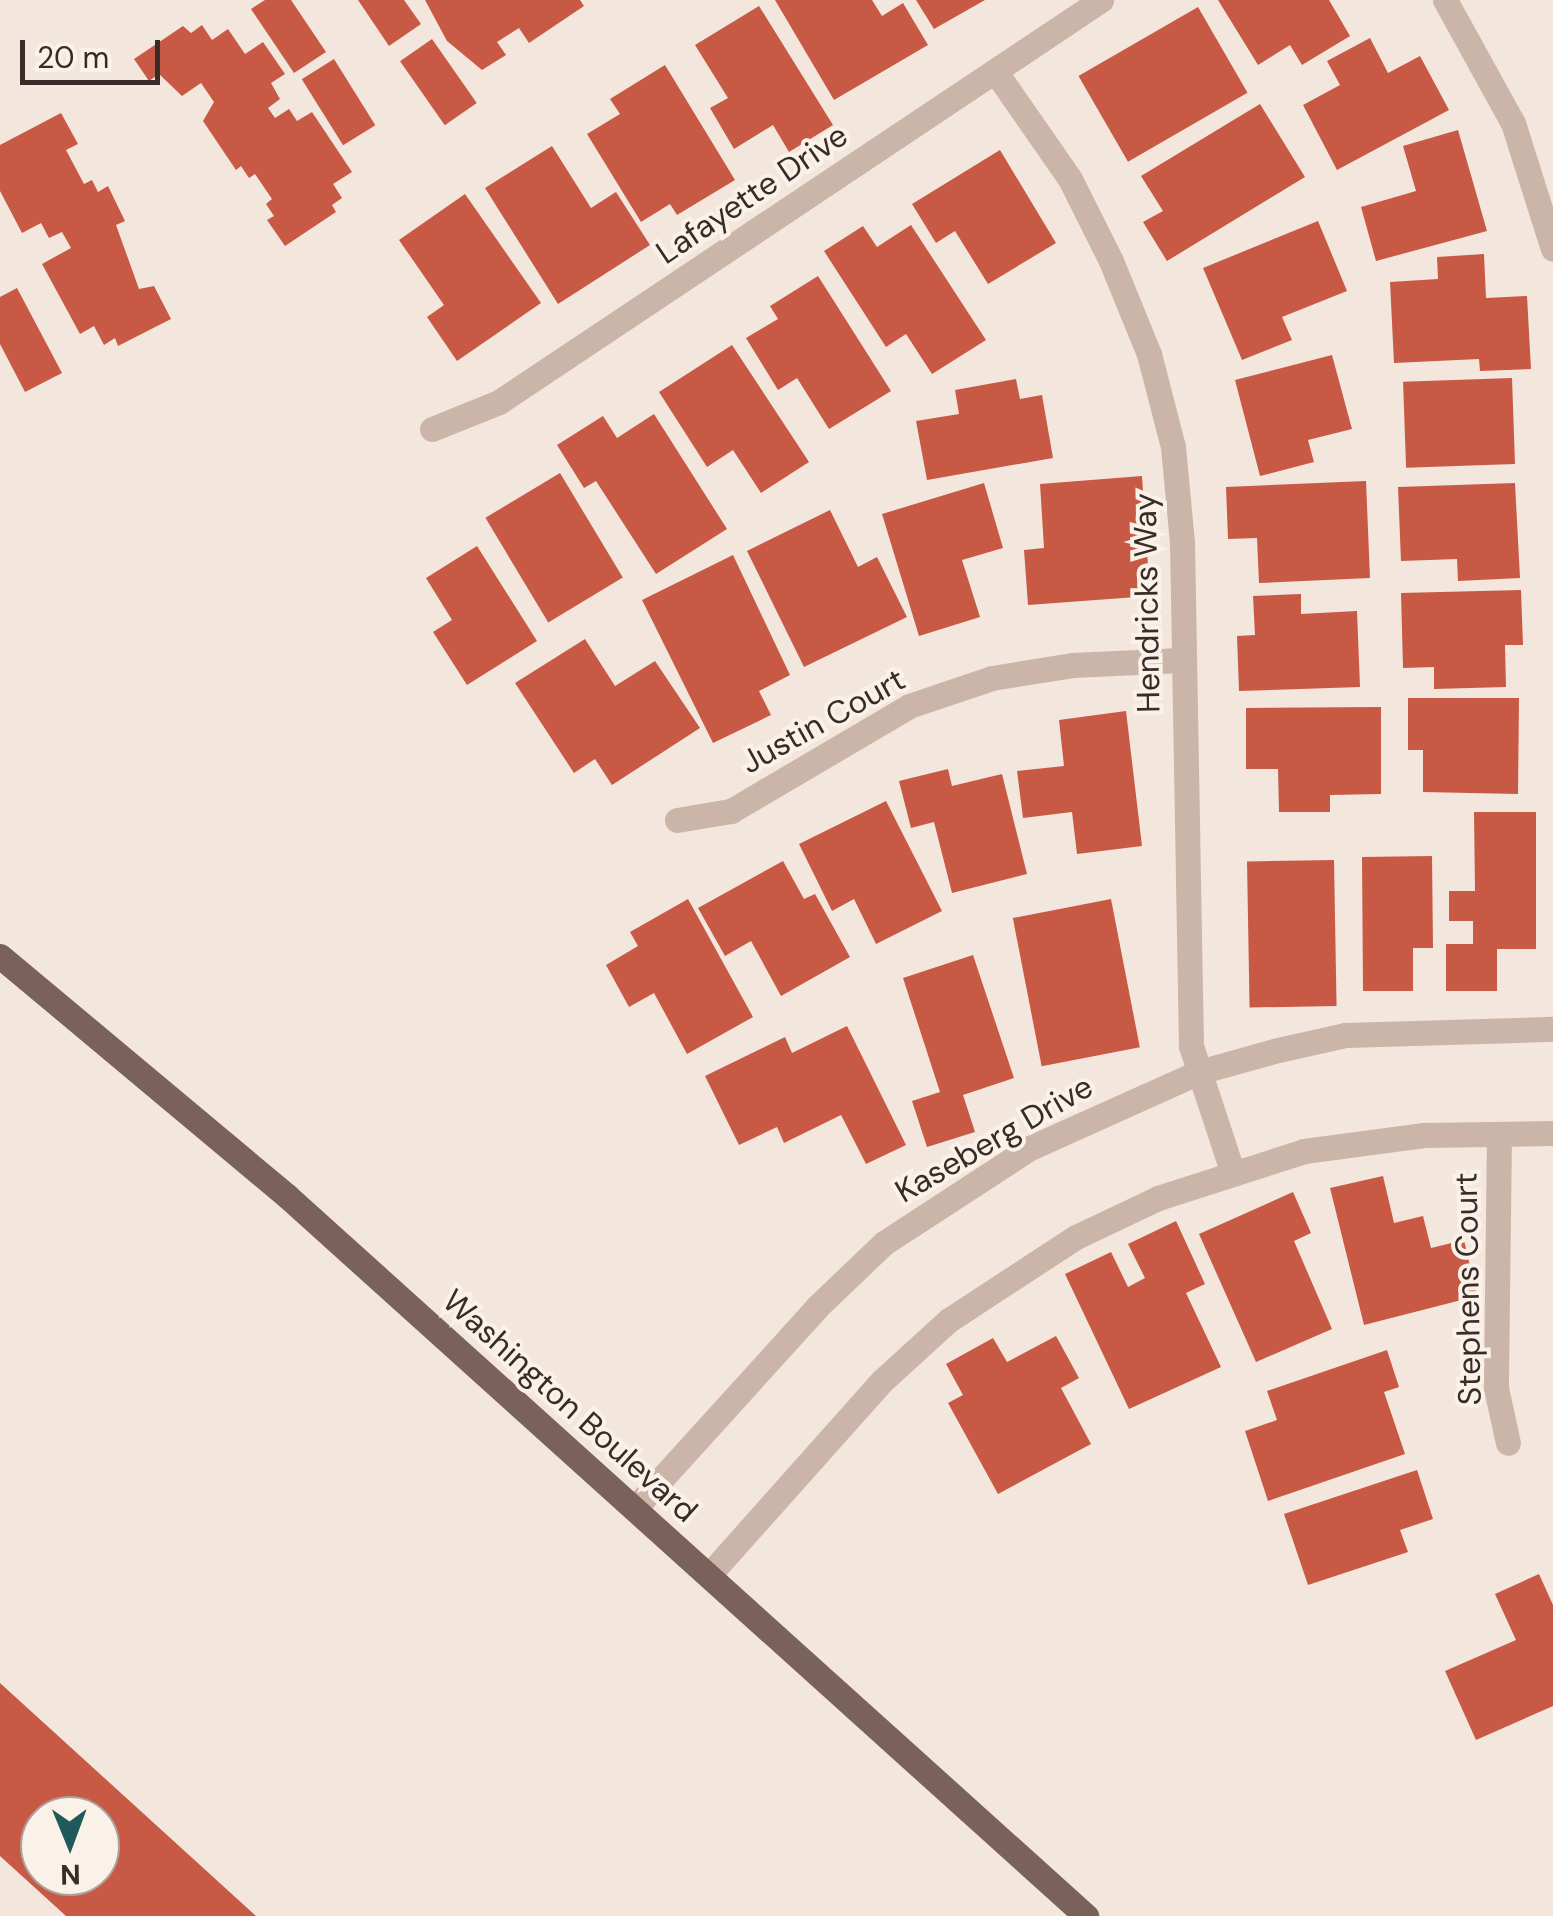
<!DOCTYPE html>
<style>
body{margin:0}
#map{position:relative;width:1553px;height:1916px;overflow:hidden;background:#f3e6dc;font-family:"DM Sans",sans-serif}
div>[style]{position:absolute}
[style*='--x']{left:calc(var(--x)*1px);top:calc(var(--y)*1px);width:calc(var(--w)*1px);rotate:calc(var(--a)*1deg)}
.building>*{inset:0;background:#c85945;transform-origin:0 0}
.minor>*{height:25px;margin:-12.5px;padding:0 12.5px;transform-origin:12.5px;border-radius:12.5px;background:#cbb5a8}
.major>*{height:25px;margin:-12.5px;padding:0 12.5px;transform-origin:12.5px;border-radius:12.5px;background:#7a6159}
span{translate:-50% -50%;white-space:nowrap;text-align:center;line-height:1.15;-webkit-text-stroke:8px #faf1e9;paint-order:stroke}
.street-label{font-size:32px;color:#382c28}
.north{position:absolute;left:20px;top:1796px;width:100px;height:100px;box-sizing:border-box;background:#faf1e9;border:2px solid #aca29c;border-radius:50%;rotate:179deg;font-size:28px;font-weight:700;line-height:40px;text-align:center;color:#382c28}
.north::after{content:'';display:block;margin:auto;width:35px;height:45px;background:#1d5a59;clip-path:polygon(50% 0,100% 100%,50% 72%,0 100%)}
.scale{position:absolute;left:20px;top:40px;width:140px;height:45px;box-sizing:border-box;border:5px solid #382c28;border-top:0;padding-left:12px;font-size:30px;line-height:35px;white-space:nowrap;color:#382c28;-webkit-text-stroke:8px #faf1e9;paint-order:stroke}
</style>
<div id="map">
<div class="building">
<i style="clip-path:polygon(265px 0,291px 0,326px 52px,294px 73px,251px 9px)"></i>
<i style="clip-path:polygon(358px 0,404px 0,421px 24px,389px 46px)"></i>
<i style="clip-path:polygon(425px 0,580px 0,584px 6px,529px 43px,519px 28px,497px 42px,506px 55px,482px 70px,447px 41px)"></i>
<i style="clip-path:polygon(775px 0,872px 0,882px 16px,903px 3px,928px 45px,834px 100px)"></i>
<i style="clip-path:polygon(916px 0,985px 0,934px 29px)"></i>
<i style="clip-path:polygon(1218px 0,1329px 0,1350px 36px,1302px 65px,1290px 45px,1258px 65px)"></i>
<i style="clip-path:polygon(759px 6px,833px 125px,789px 152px,773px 125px,734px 149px,710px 108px,728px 98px,695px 45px)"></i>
<i style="left:1198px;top:7px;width:99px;height:138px;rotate:60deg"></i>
<i style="clip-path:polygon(202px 25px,212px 40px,228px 29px,245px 54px,263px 42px,285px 74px,271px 83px,280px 99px,268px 108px,275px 118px,289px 109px,297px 121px,312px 112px,352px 172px,333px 184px,342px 198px,332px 205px,336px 212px,285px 246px,267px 220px,274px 216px,266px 204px,272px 199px,255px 174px,249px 178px,241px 166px,236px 170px,203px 121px,214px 102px,201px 83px,182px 96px,159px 74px,149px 81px,134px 59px,183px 26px,191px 33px)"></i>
<i style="clip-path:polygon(1370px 38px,1388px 73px,1420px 56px,1449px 110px,1337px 170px,1303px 105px,1340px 85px,1327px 61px)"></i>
<i style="left:432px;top:39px;width:78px;height:39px;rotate:55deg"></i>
<i style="left:334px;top:59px;width:78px;height:38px;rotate:58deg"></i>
<i style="clip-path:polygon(665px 65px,735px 180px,677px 215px,670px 204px,641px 222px,587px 134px,620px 114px,610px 99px)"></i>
<i style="clip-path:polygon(1260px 104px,1305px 177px,1167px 261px,1143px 222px,1163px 211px,1141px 176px)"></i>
<i style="clip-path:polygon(61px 113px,78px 144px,66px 150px,84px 184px,92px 180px,98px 192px,108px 186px,125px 221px,116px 225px,139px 289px,154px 286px,171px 319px,118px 346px,115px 338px,104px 345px,94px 326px,80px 334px,42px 264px,71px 248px,62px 232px,49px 238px,41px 223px,22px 233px,0 191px,0 145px)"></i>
<i style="clip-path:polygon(1458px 130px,1487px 231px,1376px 261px,1361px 207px,1416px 191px,1403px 146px)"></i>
<i style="clip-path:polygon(552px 146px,591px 208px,616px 192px,650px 245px,558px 304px,485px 188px)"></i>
<i style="clip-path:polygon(1000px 150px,1056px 243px,988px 284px,955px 231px,936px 243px,912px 204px)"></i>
<i style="clip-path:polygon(465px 194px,541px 303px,457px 361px,427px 317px,444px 305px,399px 240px)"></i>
<i style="clip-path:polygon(1318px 221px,1347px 291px,1282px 317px,1292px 340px,1242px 360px,1203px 268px)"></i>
<i style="clip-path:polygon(911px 225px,986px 340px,932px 374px,906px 334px,886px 347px,824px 251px,863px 226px,877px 247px)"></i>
<i style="clip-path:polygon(1484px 254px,1486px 298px,1527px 296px,1531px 369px,1480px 371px,1479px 359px,1394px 363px,1390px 282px,1438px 279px,1437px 257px)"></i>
<i style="clip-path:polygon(818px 276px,891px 391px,829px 429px,797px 378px,778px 390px,746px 338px,778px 319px,770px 306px)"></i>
<i style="clip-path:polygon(17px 288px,62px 373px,25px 392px,0 344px,0 297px)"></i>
<i style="clip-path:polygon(732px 345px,809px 462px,761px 493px,733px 450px,707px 467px,659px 392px)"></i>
<i style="clip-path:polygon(1332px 355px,1352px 429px,1308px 440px,1314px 462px,1260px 476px,1235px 380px)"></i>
<i style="left:1512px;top:378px;width:86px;height:109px;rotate:88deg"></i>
<i style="clip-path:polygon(1016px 379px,1020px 399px,1042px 395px,1053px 458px,927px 480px,916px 421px,959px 414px,955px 390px)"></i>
<i style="clip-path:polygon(654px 414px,727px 529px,656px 574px,596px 481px,584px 488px,557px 445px,603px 416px,617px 438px)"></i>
<i style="left:560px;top:473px;width:122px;height:87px;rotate:59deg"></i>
<i style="clip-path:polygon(1142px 476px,1150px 596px,1028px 605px,1024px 550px,1044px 548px,1040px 484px)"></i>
<i style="clip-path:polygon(1366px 481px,1370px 578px,1259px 583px,1257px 538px,1228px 539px,1226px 487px)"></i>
<i style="clip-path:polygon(984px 483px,1003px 548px,962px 560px,980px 617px,919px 636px,882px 514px)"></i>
<i style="clip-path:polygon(1515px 483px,1520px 578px,1458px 581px,1457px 559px,1401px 561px,1398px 487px)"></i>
<i style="clip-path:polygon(830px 510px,858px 567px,877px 557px,907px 617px,804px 667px,747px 551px)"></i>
<i style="clip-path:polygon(477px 546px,537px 641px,467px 685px,433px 632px,452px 620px,426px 578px)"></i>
<i style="clip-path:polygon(733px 555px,790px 675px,759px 691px,771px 715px,713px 743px,642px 600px)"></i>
<i style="clip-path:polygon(1521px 590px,1523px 645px,1505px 645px,1506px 687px,1434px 689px,1434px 667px,1403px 668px,1401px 593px)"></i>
<i style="clip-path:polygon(1301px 594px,1301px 614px,1357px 611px,1360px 687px,1239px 691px,1237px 636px,1255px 635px,1253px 596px)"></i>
<i style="clip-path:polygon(585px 639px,615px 686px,655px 661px,700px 728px,612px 785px,595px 759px,574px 773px,515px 683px)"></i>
<i style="clip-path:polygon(1408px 698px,1519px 698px,1518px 794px,1423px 792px,1423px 750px,1408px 750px)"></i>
<i style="clip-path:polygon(1381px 707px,1381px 794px,1330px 795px,1330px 812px,1279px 812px,1278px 769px,1246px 769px,1246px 708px)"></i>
<i style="clip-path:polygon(1126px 711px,1142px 846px,1077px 854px,1072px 812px,1023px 818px,1017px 771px,1064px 766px,1059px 720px)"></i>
<i style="clip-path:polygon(948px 769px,952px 786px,1002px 774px,1027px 874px,952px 893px,934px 822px,911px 828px,899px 781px)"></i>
<i style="clip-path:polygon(886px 801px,942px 911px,876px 944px,854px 899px,832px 911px,799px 844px)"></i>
<i style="clip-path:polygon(1474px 812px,1536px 812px,1536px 949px,1497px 949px,1497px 991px,1446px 991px,1446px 944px,1473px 944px,1473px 921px,1449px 921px,1449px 891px,1475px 891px)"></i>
<i style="clip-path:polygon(1432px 856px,1433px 948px,1413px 948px,1413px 991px,1363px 991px,1362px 857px)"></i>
<i style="left:1334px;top:860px;width:146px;height:87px;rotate:89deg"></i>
<i style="clip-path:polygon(783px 861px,804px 899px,815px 894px,850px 957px,781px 996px,751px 941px,725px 956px,698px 908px)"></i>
<i style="clip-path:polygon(688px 899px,753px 1017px,687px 1054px,654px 993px,629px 1007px,606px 965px,638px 946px,630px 932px)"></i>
<i style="left:1111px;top:899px;width:151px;height:100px;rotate:79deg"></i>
<i style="clip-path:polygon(973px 955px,1014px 1078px,963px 1095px,975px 1132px,927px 1147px,912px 1101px,940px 1092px,903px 978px)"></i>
<i style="clip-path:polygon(847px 1026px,906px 1145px,866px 1164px,841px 1115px,784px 1143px,777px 1127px,739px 1145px,705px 1076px,785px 1037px,792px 1053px)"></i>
<i style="clip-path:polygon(1383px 1176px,1394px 1223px,1423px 1216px,1431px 1248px,1464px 1240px,1477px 1296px,1364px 1325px,1330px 1188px)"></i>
<i style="clip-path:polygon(1293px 1192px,1311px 1233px,1294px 1241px,1332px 1329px,1256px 1362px,1199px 1234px)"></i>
<i style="clip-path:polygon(1176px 1221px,1205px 1284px,1186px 1293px,1221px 1367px,1129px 1409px,1065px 1274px,1111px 1252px,1128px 1287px,1145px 1278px,1128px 1244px)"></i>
<i style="clip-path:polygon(1056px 1336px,1079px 1378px,1061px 1388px,1091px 1444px,998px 1494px,948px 1403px,963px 1395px,946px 1364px,993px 1338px,1007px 1362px)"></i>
<i style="clip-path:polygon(1387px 1350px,1399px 1387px,1384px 1392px,1405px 1454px,1268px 1501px,1245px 1431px,1277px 1420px,1267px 1391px)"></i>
<i style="clip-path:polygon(1417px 1470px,1433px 1519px,1400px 1530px,1408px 1552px,1308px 1585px,1284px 1514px)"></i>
<i style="clip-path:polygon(1539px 1574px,1553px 1605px,1553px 1706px,1476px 1740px,1445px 1671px,1516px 1640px,1495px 1594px)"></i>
<i style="clip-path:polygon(evenodd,0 1683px,256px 1916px,66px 1916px,0 1856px,0 1683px,40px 1816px,100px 1816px,100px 1876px,40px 1876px,40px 1816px)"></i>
</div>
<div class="minor">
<i style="--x:1445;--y:0;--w:141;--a:61.1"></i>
<i style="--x:1513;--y:123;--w:132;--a:72.4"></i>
<i style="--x:995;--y:71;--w:131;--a:55.2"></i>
<i style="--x:1070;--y:179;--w:92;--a:63.4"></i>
<i style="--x:1111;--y:261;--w:100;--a:67.8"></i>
<i style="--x:1149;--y:354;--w:96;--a:75.5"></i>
<i style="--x:1173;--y:447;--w:95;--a:84.6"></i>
<i style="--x:1182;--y:542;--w:504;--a:88.98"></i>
<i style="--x:1191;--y:1046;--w:132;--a:71.8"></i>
<i style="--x:432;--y:429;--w:72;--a:-21.9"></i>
<i style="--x:499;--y:402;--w:724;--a:-33.73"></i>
<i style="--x:677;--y:820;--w:55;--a:-9.5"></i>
<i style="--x:731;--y:811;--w:207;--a:-30.5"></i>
<i style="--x:909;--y:706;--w:88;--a:-18.6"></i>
<i style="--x:992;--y:678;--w:81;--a:-9.2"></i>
<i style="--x:1072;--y:665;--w:109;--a:-2.6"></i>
<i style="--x:1499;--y:1134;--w:254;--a:90.7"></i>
<i style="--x:1496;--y:1388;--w:56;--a:77.7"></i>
<i style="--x:635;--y:1508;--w:271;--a:-47.8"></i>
<i style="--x:817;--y:1307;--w:93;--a:-43.7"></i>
<i style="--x:884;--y:1243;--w:174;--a:-33.1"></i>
<i style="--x:1030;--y:1148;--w:185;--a:-24.2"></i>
<i style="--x:1199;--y:1072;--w:82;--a:-15.6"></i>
<i style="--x:1278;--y:1050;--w:69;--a:-12.6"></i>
<i style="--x:1345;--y:1035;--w:208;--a:-1.7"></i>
<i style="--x:709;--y:1575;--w:261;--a:-48.3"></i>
<i style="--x:883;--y:1380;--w:89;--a:-42.3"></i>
<i style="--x:949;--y:1320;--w:152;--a:-33.2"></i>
<i style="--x:1076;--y:1237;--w:91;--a:-25.4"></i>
<i style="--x:1158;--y:1198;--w:153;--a:-17.8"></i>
<i style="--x:1304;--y:1151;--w:121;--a:-7.6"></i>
<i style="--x:1424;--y:1135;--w:129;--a:-0.9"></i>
</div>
<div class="major">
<i style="--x:0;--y:956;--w:374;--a:39.9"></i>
<i style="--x:287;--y:1196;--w:1076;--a:42.02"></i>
</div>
<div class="street-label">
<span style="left:752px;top:194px;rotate:-34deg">Lafayette Drive</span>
<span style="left:1147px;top:603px;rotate:-91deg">Hendricks Way</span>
<span style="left:823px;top:721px;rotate:-29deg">Justin Court</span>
<span style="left:994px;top:1139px;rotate:-30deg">Kaseberg Drive</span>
<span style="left:1468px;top:1289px;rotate:-91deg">Stephens Court</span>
<span style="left:570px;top:1406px;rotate:42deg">Washington Boulevard</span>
</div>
<div class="north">N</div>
<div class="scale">20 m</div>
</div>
